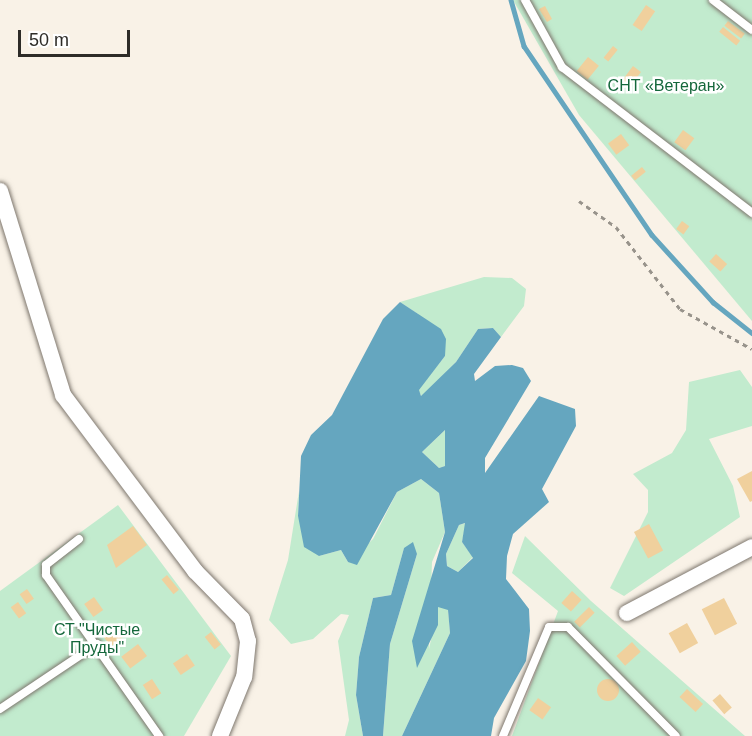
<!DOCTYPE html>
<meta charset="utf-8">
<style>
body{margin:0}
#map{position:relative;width:752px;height:736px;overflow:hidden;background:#f9f2e7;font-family:Arial,sans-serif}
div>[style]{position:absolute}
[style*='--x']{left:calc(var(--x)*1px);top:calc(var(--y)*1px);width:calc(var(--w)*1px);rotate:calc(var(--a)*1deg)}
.green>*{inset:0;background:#c2ebce}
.water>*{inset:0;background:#65a6bf}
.stream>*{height:4.5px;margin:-2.25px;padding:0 2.25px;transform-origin:2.25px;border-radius:2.25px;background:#65a6bf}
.building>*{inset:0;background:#f0d09d;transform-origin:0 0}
.round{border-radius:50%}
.path>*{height:3px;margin-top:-1.5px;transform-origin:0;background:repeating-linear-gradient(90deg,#98938b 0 4.5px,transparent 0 9px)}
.roads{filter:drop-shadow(0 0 2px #7e776e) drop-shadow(0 0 2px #7e776e)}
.lane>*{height:8px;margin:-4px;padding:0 4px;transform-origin:4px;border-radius:4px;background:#fff}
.street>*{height:16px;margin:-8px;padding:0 8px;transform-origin:8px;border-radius:8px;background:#fff}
span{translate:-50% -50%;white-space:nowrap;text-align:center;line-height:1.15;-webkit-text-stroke:5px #fff;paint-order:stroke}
.park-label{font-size:16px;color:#14673b}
.scale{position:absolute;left:18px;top:30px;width:112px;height:27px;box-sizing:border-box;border:3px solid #2e2c28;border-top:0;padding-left:8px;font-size:18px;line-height:21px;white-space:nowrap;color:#2e2c28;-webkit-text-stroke:4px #fff;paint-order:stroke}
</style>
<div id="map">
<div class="green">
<i style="clip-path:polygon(513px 0,752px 0,752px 321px,579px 115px)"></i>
<i style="clip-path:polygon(484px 277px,512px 278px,526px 289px,524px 306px,501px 337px,493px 328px,478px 329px,456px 362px,422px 397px,418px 390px,445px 356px,418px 314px,400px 302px)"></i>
<i style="clip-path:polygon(740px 370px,752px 387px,752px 426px,709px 439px,733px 486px,740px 517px,624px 596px,610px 588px,648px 512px,648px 490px,633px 474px,672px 453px,686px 430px,689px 382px)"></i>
<i style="clip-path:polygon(445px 430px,449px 440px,445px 466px,439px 468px,422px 452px)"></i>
<i style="clip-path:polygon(421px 479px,439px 493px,445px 532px,432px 562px,429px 649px,438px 606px,448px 609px,450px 633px,402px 736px,383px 736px,390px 644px,417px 554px,404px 548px,391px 595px,373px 598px,359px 657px,356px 695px,363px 736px,345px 736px,349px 720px,338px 641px,349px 615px,341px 614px,313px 639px,291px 644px,269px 620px,288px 560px,299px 491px,298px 516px,319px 556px,341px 550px,348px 562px,373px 539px,397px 492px)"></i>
<i style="clip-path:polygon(118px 505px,231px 656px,184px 736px,0 736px,0 591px)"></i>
<i style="clip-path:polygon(466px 523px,462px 542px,473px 557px,458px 572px,447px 566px,446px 554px,459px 525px)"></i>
<i style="clip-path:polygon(525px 536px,591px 601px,745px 736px,512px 736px,558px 611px,512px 573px)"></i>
</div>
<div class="water">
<i style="clip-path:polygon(evenodd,400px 302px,441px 329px,446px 339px,445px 356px,419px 390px,421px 396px,456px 362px,478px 329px,493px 328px,501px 337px,474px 374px,475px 381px,495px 366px,512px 365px,523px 368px,531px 381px,485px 458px,485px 473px,539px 396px,575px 409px,576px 426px,542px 489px,549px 502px,513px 534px,507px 556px,506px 579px,529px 609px,530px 631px,526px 661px,494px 718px,491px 736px,402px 736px,450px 633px,448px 610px,438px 607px,438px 625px,417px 668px,412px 641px,445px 532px,439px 493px,421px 479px,397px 492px,357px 565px,348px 562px,341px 550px,319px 556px,304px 547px,298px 516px,301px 456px,311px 435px,332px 415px,383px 319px,400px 302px,445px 430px,445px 466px,439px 468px,422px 452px,445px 430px,400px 302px,465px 523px,462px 542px,473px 558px,458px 572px,447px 566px,446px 554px,459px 525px,465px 523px)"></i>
<i style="clip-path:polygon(413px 542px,417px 554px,390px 644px,383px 736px,363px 736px,356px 695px,359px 657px,373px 598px,391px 595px,404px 548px)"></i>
</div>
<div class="stream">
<i style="--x:511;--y:0;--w:48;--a:74.2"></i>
<i style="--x:524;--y:46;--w:228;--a:55.9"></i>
<i style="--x:652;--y:235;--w:91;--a:47.7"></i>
<i style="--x:713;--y:302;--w:50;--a:38.5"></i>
</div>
<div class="building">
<i style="left:646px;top:5px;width:11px;height:24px;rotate:34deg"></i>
<i style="clip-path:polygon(545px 6px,552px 19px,547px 22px,539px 9px)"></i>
<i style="left:728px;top:21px;width:21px;height:6px;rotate:37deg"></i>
<i style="left:723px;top:27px;width:22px;height:6px;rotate:39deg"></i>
<i style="left:613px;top:46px;width:6px;height:15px;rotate:39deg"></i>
<i style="left:588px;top:57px;width:14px;height:18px;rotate:39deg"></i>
<i style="left:633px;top:66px;width:10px;height:19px;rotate:37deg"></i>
<i style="left:683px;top:130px;width:14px;height:15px;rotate:36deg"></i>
<i style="left:621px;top:134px;width:14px;height:16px;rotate:54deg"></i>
<i style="left:642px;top:167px;width:6px;height:14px;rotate:51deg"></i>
<i style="left:682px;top:221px;width:9px;height:10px;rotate:36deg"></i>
<i style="left:716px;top:254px;width:15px;height:10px;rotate:42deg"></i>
<i style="clip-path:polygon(752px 471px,752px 501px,750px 502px,737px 479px)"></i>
<i style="left:649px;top:524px;width:30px;height:17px;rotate:62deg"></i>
<i style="clip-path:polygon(133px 526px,147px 545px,116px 568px,107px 545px)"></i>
<i style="left:167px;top:575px;width:19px;height:7px;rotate:51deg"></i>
<i style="left:27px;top:589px;width:12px;height:9px;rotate:55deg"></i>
<i style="left:572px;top:591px;width:13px;height:16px;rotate:42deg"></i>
<i style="left:94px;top:597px;width:16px;height:12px;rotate:55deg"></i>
<i style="left:724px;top:598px;width:29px;height:25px;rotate:63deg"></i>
<i style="left:18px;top:602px;width:14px;height:9px;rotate:54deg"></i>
<i style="left:589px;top:607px;width:8px;height:21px;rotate:45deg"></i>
<i style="left:687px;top:623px;width:23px;height:21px;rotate:61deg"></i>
<i style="left:117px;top:625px;width:13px;height:18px;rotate:51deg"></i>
<i style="left:211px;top:632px;width:16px;height:8px;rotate:52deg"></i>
<i style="left:632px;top:642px;width:13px;height:21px;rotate:48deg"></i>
<i style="left:138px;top:644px;width:15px;height:21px;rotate:53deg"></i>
<i style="left:187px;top:654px;width:14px;height:17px;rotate:56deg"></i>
<i style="left:152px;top:679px;width:17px;height:11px;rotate:57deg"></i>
<i class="round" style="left:597px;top:679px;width:22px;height:22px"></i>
<i style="left:687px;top:689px;width:22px;height:11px;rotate:43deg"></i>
<i style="left:720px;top:694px;width:18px;height:10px;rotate:49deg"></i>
<i style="left:538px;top:698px;width:16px;height:15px;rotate:35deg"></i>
</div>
<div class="path">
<i style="--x:579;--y:201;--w:45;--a:35.1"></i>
<i style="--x:616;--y:227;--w:104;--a:52"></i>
<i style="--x:680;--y:309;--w:82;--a:29.1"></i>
</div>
<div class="roads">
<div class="lane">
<i style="--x:525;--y:0;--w:77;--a:61.1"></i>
<i style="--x:562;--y:67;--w:240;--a:37.5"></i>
<i style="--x:713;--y:0;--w:49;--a:37.6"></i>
<i style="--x:79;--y:539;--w:42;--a:141.8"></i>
<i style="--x:46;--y:565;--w:10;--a:90"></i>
<i style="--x:46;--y:575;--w:197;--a:54.9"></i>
<i style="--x:0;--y:709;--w:117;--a:-33.8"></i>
<i style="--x:503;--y:736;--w:118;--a:-67.1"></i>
<i style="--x:549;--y:627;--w:19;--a:0"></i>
<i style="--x:568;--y:627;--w:153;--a:45.3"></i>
</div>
<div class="street">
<i style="--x:0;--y:191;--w:214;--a:72.8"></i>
<i style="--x:63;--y:395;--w:220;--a:53.1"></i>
<i style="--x:195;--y:571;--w:67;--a:45.6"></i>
<i style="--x:242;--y:619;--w:23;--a:75"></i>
<i style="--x:248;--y:641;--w:36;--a:96"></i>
<i style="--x:244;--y:677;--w:64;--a:112.1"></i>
<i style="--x:627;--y:613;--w:141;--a:-27.8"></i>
</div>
</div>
<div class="park-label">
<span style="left:666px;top:86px">СНТ «Ветеран»</span>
<span style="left:97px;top:639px">СТ "Чистые<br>Пруды"</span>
</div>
<div class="scale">50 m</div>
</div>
